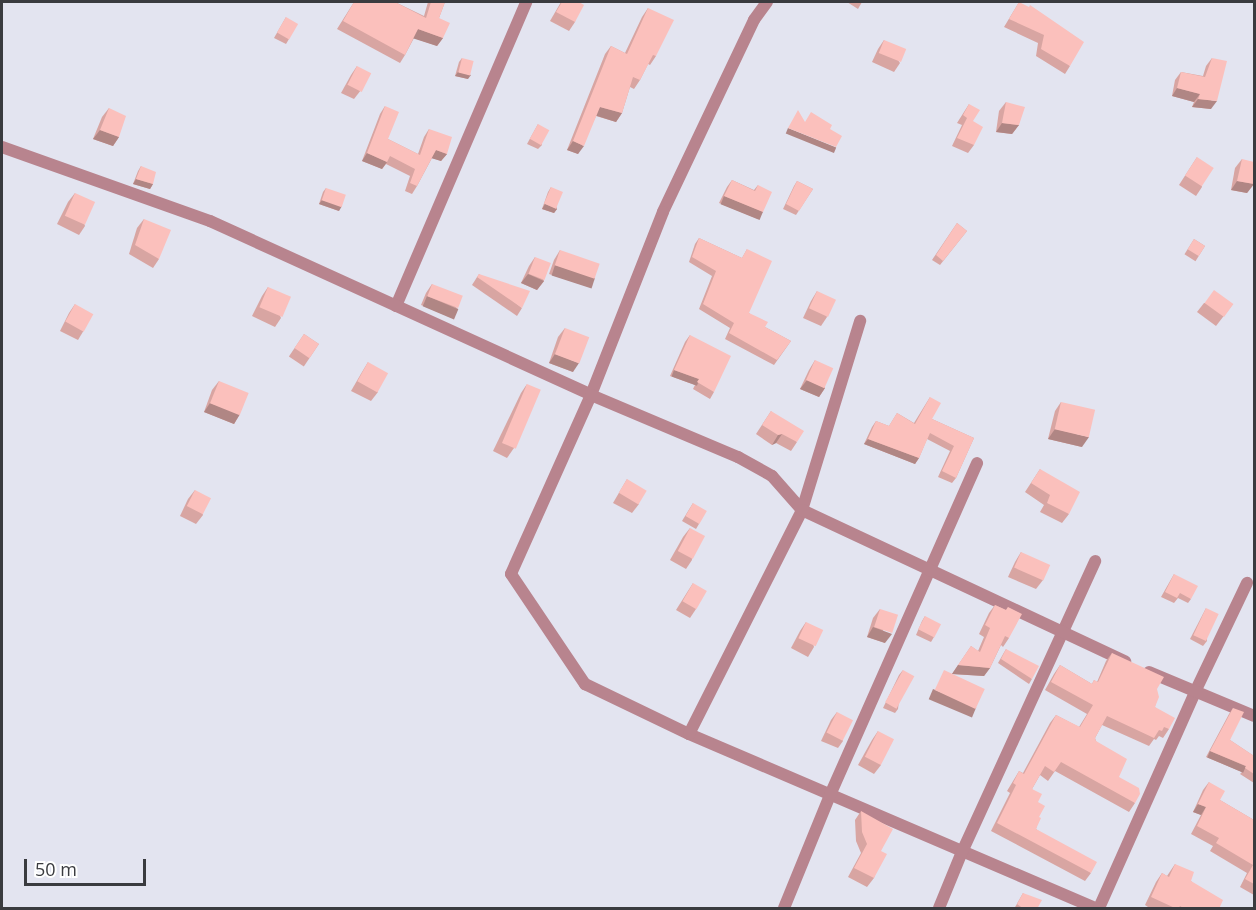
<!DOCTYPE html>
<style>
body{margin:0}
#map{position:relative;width:1256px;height:910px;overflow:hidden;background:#e3e4f0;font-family:"Open Sans",sans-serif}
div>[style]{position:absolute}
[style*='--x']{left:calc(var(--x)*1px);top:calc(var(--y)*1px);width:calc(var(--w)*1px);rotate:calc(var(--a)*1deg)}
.minor>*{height:12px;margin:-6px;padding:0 6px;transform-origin:6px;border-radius:6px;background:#b8848e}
.tertiary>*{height:12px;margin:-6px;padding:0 6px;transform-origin:6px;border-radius:6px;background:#b8848e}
.wall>*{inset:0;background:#d8a5a2;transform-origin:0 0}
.shaded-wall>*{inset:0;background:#b08684;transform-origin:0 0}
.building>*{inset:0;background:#fbc0bc;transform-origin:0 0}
span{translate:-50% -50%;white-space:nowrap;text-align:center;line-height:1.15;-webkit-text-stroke:6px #fff;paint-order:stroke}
.frame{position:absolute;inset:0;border:3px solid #3a3b3f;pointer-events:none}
.scale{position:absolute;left:24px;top:859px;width:122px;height:27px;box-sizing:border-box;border:3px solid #3a3b3f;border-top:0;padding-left:8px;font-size:18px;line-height:21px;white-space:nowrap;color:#3a3b3f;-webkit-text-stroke:4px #fff;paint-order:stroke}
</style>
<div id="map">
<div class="minor">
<i style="--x:767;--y:2;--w:22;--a:126"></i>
<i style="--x:754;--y:20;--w:212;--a:115.4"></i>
<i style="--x:663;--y:212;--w:197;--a:111.5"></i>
<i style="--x:591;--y:395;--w:196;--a:114.1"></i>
<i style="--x:511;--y:574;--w:133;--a:56.1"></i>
<i style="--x:585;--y:684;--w:115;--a:25.7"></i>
<i style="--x:689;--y:734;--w:442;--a:23.2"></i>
<i style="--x:396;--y:306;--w:331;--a:-66.8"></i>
<i style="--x:689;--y:734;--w:251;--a:-63.2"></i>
<i style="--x:802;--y:510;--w:198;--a:-72.9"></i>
<i style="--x:784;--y:908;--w:122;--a:-67.8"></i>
<i style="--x:830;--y:795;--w:363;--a:-66.1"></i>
<i style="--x:939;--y:908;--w:61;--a:-67.7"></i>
<i style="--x:962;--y:852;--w:320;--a:-65.4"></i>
<i style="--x:1099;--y:908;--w:236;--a:-66"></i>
<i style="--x:1195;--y:692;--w:121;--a:-64.5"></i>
</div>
<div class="tertiary">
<i style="--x:2;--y:147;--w:221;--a:19.6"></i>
<i style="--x:210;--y:221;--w:419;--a:24.5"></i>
<i style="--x:591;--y:395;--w:160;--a:22.9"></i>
<i style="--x:738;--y:457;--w:39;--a:29"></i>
<i style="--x:772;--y:476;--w:45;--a:48.6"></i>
<i style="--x:802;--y:510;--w:357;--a:25.1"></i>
<i style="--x:1149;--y:672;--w:114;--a:22.7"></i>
</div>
<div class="wall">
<i style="clip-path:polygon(354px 2px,395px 2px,424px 16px,428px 2px,445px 2px,439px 18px,443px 38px,437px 46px,414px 38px,405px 55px,400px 63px,337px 29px)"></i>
<i style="clip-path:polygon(561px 2px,579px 2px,575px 22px,569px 31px,550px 21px)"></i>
<i style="clip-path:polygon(847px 2px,862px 2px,858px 9px)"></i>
<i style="clip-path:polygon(1019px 2px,1070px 66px,1065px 74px,1036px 56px,1038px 43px,1004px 27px)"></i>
<i style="clip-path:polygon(648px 8px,656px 56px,650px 65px,648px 64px,640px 80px,634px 89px,630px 87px,622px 113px,616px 122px,596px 116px,578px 154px,567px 150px,605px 54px,611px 46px,625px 53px,642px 17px)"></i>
<i style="clip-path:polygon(286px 17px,289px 39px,286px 44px,274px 38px)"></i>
<i style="clip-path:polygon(884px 40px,900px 63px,894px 72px,872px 62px,878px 49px)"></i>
<i style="clip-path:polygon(462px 58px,468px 79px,455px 76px,459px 62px)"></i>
<i style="clip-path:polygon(1212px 58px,1211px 109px,1192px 107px,1194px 102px,1172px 96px,1175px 80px,1181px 72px,1203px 76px,1206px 66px)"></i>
<i style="clip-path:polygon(357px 66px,361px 90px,354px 99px,341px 93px,351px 75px)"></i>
<i style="clip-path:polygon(1006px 102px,1019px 125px,1012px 134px,996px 132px,999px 111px)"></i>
<i style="clip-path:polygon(969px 104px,973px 121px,974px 145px,968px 153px,952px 146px,962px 125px,957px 123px)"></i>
<i style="clip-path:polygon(385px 106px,388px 139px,418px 154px,424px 137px,429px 129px,447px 154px,441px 161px,432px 158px,417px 186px,412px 194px,405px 191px,410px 176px,386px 164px,382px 169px,362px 161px,380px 114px)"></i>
<i style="clip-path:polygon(109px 108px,119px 137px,113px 146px,93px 139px,102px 117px)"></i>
<i style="clip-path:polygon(538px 124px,542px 145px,538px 149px,527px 144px)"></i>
<i style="clip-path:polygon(1197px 157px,1202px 187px,1196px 196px,1179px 185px)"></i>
<i style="clip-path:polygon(1242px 159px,1254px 184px,1247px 193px,1231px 190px,1235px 168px)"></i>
<i style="clip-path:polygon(141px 166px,153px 184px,150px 189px,133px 184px,138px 171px)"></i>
<i style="clip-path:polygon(732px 180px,754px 190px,758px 185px,763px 212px,758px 219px,719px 203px,727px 187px)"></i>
<i style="clip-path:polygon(797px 181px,813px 189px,796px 215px,783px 209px,794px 186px)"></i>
<i style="clip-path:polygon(551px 187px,557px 209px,554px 213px,542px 209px,548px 192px)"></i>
<i style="clip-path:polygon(326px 188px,339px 211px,319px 204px,323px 192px)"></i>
<i style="clip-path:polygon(75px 193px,85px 226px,79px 235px,57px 224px,68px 202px)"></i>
<i style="clip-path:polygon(144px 219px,159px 259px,153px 268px,129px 254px,137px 228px)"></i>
<i style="clip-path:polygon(957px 223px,967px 231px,940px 265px,932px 260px)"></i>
<i style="clip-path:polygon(699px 238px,742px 258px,747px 249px,749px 313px,765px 327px,791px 341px,774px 365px,725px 339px,730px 328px,699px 309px,712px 276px,689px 262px,695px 244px)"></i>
<i style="left:1194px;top:239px;width:13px;height:18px;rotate:32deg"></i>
<i style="clip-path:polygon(560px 250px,589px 287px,549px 274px,554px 260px)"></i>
<i style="clip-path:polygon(535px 257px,544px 281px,537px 290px,521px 283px,529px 266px)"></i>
<i style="clip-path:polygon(479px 274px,522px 308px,517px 316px,472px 285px)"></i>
<i style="clip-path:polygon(432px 284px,458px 309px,452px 318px,421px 305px,426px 293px)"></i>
<i style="clip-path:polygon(268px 287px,281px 318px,275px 327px,252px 316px,262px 296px)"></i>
<i style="clip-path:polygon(817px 291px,827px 317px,821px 326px,803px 318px,811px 301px)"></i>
<i style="clip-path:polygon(1204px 303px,1233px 304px,1216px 326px,1197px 312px)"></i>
<i style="clip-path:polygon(75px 304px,84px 330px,78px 340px,60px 331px,69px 313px)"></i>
<i style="clip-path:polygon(565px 328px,573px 372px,549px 363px,558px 337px)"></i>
<i style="left:304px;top:334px;width:18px;height:27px;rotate:34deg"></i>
<i style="clip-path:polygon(690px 335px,714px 392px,710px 399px,693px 389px,695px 385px,670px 376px,685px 342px)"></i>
<i style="clip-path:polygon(815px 360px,825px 388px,819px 397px,800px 389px,809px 370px)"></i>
<i style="clip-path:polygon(368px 362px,378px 392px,371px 401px,351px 391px,362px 372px)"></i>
<i style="clip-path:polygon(219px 381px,240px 414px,234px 424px,204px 412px,212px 390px)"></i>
<i style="clip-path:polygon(527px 384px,514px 448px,507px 458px,493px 451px,521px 393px)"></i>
<i style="clip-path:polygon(930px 397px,932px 419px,974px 438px,956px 478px,952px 483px,938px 477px,950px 451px,927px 439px,919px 458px,915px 464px,864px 444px,872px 427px,876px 421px,889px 426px,897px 413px,914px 423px)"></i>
<i style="clip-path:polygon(1061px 402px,1082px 447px,1048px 439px,1055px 411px)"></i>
<i style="clip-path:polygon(771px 411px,797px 442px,791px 451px,776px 443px,772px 445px,756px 434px)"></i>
<i style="clip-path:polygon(1040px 469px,1069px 514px,1062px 523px,1040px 512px,1044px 505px,1025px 492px)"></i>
<i style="clip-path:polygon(627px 479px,639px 504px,632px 513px,613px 503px)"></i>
<i style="clip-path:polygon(195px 490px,203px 515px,196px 524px,180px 516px,188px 499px)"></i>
<i style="clip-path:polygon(693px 503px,699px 524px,696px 529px,682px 521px)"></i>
<i style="clip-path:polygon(690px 528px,692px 560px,686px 569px,670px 560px,683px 537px)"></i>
<i style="clip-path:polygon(1021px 552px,1043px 580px,1036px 589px,1008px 577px,1015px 562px)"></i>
<i style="clip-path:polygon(1174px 574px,1191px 599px,1188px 603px,1178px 598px,1174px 603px,1161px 597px)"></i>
<i style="clip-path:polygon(693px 583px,696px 609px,690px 618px,676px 610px)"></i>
<i style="clip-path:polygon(995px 605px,1006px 610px,1008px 607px,1009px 638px,1003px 647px,1001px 645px,990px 668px,984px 676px,952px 674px,971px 646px,978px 651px,984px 637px,979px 634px,989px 613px)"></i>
<i style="clip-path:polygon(1206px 608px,1207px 641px,1203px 646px,1190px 639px)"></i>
<i style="clip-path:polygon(880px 609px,885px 643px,867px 637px,873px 618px)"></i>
<i style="clip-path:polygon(925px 616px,934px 637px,931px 642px,916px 635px,922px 621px)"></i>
<i style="clip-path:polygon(806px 622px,814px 647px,808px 657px,791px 648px,800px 631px)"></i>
<i style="clip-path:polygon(1006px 649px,1032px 679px,1029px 684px,998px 663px)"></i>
<i style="clip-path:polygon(1112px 653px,1157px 689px,1155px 707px,1169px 729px,1163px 738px,1159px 736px,1156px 740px,1154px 739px,1149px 746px,1102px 725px,1095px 738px,1096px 741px,1135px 803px,1129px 812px,1055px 771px,1048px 781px,1040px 775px,1032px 789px,1038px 802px,1039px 817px,1036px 829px,1091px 873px,1085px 881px,991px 831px,1010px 793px,1007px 791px,1019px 771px,1023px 773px,1050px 723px,1056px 715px,1079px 727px,1087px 714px,1045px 690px,1054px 674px,1060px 665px,1092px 684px,1094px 680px,1097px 682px,1106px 661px)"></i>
<i style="clip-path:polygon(903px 670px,898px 709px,895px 713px,883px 708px,899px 675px)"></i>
<i style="clip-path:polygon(1233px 708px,1230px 740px,1254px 756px,1254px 783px,1240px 774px,1242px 772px,1206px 757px,1229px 714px)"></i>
<i style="clip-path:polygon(837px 712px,843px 741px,838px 748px,821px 741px,831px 720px)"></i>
<i style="clip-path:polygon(878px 731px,881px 765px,874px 774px,858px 765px,872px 740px)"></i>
<i style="clip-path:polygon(1209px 782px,1220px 800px,1254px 820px,1254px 895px,1240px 887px,1247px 873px,1210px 851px,1213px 846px,1191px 834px,1201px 815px,1193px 812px,1203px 790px)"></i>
<i style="clip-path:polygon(861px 811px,881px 851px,874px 878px,867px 887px,848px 877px,861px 853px,856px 841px,855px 820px)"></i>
<i style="clip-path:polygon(1175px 864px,1191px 881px,1219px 909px,1151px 909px,1145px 905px,1156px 882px,1162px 873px,1167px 876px)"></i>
<i style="clip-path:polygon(1023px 893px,1037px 909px,1014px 909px)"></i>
</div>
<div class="shaded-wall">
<i style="clip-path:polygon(418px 29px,443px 38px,437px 46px,412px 38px)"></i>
<i style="clip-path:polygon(458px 72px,471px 75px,468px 79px,455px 76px)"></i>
<i style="clip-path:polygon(1177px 88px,1200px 94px,1194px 102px,1172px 96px)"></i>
<i style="clip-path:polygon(1198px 99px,1217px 101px,1211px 109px,1192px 107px)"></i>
<i style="clip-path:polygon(600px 107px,622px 113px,616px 122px,594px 115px)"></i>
<i style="clip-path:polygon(1002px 123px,1019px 125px,1012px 134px,996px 132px)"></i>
<i style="left:788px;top:128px;width:52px;height:6px;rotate:22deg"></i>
<i style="clip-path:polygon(100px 130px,119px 137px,113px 146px,93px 139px)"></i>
<i style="clip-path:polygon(573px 141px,584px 146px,578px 154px,567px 150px)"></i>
<i style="clip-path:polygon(436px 150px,447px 154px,441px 161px,431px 158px)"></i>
<i style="clip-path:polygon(367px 153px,387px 162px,382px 169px,362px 161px)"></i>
<i style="clip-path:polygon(136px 179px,153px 184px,150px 189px,133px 184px)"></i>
<i style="clip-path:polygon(1237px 181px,1254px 184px,1247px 193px,1231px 190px)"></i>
<i style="left:724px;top:196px;width:42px;height:9px;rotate:22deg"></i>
<i style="clip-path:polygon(322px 200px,342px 206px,339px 211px,319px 204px)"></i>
<i style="clip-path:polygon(545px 204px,557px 209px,554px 213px,542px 209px)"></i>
<i style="left:555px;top:265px;width:42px;height:11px;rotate:18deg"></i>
<i style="clip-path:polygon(528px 274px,544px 281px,537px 290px,521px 283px)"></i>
<i style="left:427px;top:296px;width:34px;height:11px;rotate:23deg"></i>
<i style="clip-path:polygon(555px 354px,579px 363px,573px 372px,549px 363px)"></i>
<i style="left:674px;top:370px;width:27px;height:7px;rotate:20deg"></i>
<i style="clip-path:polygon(807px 380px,825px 388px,819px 397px,800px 389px)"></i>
<i style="clip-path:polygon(210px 403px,240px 414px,234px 424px,204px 412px)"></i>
<i style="clip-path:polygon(1055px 429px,1089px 437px,1082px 447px,1048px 439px)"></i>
<i style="clip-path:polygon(782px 434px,776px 443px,772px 445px,778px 435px)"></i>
<i style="clip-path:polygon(868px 439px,919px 458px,915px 464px,864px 444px)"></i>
<i style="clip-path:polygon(873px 627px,892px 634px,885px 643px,867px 637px)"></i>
<i style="clip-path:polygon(958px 665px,990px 668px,984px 676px,952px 674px)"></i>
<i style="left:933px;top:689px;width:47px;height:11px;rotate:23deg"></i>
<i style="left:1210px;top:751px;width:39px;height:7px;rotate:23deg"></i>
<i style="clip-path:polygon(1198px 804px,1206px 807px,1201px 815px,1193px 812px)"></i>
</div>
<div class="building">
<i style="clip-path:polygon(354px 2px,395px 2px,426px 18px,431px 2px,445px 2px,439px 18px,450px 23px,443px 38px,418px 29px,405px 55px,343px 21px)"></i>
<i style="clip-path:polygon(562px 2px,579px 2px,584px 5px,575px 22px,556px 12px)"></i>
<i style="clip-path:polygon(1019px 2px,1029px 7px,1030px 5px,1084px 42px,1070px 66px,1041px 49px,1044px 35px,1009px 19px)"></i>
<i style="clip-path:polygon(648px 8px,674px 20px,656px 56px,653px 55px,640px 80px,633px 77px,622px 113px,600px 107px,584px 146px,573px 141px,611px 46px,627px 54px)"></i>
<i style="left:286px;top:17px;width:14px;height:18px;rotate:30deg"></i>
<i style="left:884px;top:40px;width:24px;height:14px;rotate:22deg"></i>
<i style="left:462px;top:58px;width:12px;height:15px;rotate:14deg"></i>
<i style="clip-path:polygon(1212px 58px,1227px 61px,1217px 101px,1198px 99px,1200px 94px,1177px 88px,1181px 72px,1205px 77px)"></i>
<i style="left:357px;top:66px;width:16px;height:21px;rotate:27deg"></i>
<i style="clip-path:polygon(1006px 102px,1025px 107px,1019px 125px,1002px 123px)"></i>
<i style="clip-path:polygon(969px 104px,980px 110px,973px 121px,983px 127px,974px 145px,957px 138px,967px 118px,963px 115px)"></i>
<i style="clip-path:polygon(385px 106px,399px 112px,388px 139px,420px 155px,429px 129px,452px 137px,447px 154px,436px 150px,417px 186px,410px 183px,415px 169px,390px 156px,387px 162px,367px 153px)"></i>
<i style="clip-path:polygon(109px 108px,126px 116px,119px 137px,100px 130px)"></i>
<i style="clip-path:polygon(798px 110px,805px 122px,811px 112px,832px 125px,830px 129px,842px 136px,836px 147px,788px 128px)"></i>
<i style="left:538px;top:124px;width:13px;height:17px;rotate:29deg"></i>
<i style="left:1197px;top:157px;width:20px;height:22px;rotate:33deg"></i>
<i style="clip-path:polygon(1242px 159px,1254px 162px,1254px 184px,1237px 181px)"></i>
<i style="clip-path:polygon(141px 166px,156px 172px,153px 184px,136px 179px)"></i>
<i style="clip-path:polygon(732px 180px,755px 191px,758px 185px,772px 192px,763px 212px,724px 196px)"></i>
<i style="clip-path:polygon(797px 181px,813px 189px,799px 211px,786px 204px)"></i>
<i style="left:551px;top:187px;width:13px;height:18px;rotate:23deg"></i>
<i style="left:326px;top:188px;width:21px;height:13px;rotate:19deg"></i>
<i style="left:75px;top:193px;width:22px;height:25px;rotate:24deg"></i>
<i style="clip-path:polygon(144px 219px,171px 230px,159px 259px,135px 245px)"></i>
<i style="clip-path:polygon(957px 223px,967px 231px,943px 261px,936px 255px)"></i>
<i style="clip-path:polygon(699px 238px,742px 258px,747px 249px,772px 261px,749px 313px,768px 322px,765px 327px,791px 341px,777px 360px,729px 333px,734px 323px,703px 304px,716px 271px,692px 257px)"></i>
<i style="left:1194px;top:239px;width:13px;height:12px;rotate:32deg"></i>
<i style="left:560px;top:250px;width:42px;height:16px;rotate:19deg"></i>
<i style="left:535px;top:257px;width:17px;height:18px;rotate:21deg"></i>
<i style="clip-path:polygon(479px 274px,530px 291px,522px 308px,477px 277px)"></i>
<i style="left:432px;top:284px;width:33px;height:13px;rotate:21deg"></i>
<i style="left:268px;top:287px;width:25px;height:22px;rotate:23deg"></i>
<i style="left:1214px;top:290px;width:24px;height:16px;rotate:36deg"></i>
<i style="left:817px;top:291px;width:21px;height:19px;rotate:25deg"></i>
<i style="left:75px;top:304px;width:21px;height:20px;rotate:29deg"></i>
<i style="left:565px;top:328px;width:26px;height:28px;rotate:21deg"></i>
<i style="left:304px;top:334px;width:18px;height:17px;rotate:34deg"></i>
<i style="clip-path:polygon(690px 335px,731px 356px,714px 392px,697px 382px,699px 379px,674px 370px)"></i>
<i style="left:815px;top:360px;width:20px;height:22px;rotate:24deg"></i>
<i style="left:368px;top:362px;width:23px;height:22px;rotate:29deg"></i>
<i style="left:219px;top:381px;width:32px;height:24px;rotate:22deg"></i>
<i style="left:527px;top:384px;width:15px;height:64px;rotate:23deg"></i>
<i style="clip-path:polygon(930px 397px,941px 403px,932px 419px,974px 438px,956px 478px,942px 471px,954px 446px,930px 433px,919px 458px,868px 439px,876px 421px,889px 426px,897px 413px,915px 424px)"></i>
<i style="left:1061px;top:402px;width:35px;height:28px;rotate:13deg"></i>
<i style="clip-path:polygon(771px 411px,804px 431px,797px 442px,782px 434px,778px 435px,762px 425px)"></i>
<i style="clip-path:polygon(1040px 469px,1080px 492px,1069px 514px,1047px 503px,1050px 495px,1031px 483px)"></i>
<i style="left:627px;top:479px;width:23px;height:16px;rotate:31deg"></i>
<i style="left:195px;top:490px;width:18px;height:18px;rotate:27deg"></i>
<i style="left:693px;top:503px;width:16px;height:15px;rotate:30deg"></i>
<i style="left:690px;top:528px;width:17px;height:26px;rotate:28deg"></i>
<i style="left:1021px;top:552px;width:32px;height:17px;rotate:24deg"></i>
<i style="clip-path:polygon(1174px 574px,1198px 586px,1191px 599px,1180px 593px,1177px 598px,1165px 592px)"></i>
<i style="left:693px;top:583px;width:16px;height:21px;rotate:30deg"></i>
<i style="clip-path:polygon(995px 605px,1006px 610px,1008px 607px,1022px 614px,1009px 638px,1005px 636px,990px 668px,958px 665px,971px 646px,980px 652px,990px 628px,985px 625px)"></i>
<i style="left:1206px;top:608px;width:14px;height:30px;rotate:25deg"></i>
<i style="left:880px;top:609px;width:19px;height:19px;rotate:18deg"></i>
<i style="left:925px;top:616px;width:18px;height:15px;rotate:27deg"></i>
<i style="left:806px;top:622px;width:19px;height:18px;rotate:25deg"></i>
<i style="clip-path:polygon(1006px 649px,1039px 666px,1032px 679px,1001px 659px)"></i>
<i style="clip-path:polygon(1112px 653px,1164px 677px,1157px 689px,1159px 697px,1155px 707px,1175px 718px,1169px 729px,1164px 727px,1162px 731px,1159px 730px,1154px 738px,1107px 716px,1095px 738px,1096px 741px,1127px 759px,1119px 777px,1139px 788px,1140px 794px,1135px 803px,1061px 762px,1054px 772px,1045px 766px,1032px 789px,1042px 794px,1038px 802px,1045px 806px,1039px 817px,1041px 818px,1036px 829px,1097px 862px,1091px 873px,997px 823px,1016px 785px,1013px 783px,1019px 771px,1024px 774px,1056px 715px,1080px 727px,1093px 705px,1051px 682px,1060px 665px,1092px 684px,1094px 680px,1098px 682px)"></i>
<i style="left:903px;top:670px;width:13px;height:37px;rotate:29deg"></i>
<i style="left:944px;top:670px;width:45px;height:22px;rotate:25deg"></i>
<i style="clip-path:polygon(1233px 708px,1244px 712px,1230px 740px,1254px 756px,1254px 774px,1245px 768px,1246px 766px,1210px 751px)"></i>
<i style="left:837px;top:712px;width:18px;height:23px;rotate:27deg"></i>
<i style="left:878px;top:731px;width:18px;height:29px;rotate:27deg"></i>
<i style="clip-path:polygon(1209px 782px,1225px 791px,1220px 800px,1254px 820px,1254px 884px,1245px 879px,1253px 865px,1216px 843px,1219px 838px,1197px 826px,1206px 807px,1198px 804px)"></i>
<i style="clip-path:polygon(861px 811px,893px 829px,881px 851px,887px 854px,874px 878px,854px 868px,867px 844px,862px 832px)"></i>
<i style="clip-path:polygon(1175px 864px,1194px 872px,1191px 881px,1223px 900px,1219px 909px,1185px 909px,1180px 906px,1178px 909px,1177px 909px,1151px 897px,1162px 873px,1169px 877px)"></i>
<i style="clip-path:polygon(1023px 893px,1042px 900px,1037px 909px,1024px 909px,1017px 904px)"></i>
</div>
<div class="frame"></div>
<div class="scale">50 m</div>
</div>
